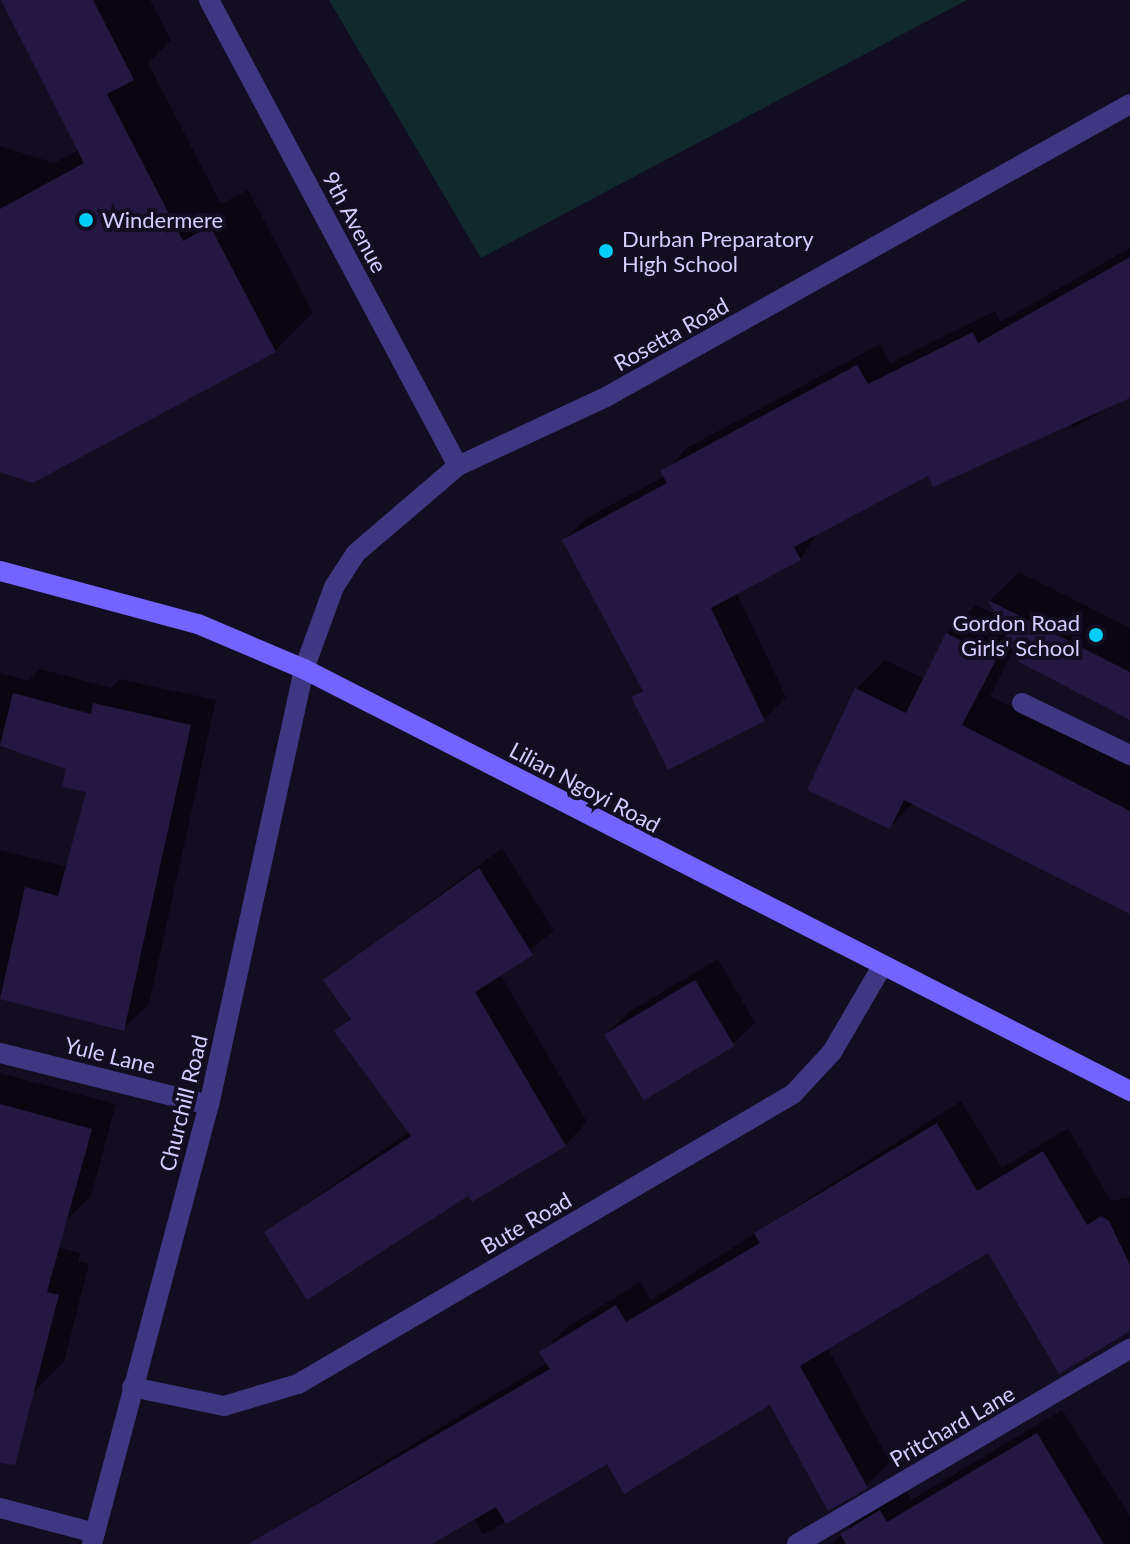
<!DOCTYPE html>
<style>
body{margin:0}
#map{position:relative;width:1130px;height:1544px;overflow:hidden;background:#120d21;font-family:Lato,sans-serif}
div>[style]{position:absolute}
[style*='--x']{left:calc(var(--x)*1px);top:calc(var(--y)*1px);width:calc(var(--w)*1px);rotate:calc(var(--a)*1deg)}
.green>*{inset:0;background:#102a2b}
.shadow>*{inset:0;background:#0007}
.building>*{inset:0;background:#241842;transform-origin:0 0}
.lane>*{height:20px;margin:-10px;padding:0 10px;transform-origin:10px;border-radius:10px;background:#3f3781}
.street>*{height:20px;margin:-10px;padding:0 10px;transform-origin:10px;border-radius:10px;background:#3f3781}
.secondary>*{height:20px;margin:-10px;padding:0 10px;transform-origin:10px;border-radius:10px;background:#7364ff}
.dots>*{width:22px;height:22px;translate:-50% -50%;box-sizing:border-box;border:4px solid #120d21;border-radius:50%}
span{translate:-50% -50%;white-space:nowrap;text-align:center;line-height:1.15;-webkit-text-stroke:8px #120d21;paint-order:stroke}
.poi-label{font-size:22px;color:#d6cdff}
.left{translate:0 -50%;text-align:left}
.right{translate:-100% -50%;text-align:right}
.street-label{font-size:22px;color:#d6cdff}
</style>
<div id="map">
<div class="green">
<i style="clip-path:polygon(329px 0,967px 0,481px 258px)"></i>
</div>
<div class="shadow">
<i style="clip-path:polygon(20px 0,150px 0,171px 40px,148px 63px,221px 204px,248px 190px,313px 313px,275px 351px,0 470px,0 146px,54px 163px,79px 150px)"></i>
<i style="clip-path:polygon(1130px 248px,1130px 396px,1073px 428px,1068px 419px,929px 473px,819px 531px,800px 559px,736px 592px,786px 697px,764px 719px,634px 697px,644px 688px,564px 540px,587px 518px,665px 476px,685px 449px,880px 344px,890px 363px,995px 311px,1000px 322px)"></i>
<i style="clip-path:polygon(1019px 572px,1130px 628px,1130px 717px,1014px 648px,990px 696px,1130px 767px,1130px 912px,914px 802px,890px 827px,856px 689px,885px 660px,925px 679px,947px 634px,976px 605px,998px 616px,990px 600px)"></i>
<i style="clip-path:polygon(40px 669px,111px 688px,120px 679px,216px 700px,149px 1004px,123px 1029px,0 997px,0 850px,68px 867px,88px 790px,69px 768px,0 747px,0 673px,28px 681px)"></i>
<i style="clip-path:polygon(502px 848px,554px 931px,500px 974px,587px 1122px,565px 1145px,469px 1193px,266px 1232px,410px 1131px,337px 1032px,352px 1016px,326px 980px)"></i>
<i style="clip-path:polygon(718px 959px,755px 1023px,732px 1045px,606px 1034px,629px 1012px)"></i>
<i style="clip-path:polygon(0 1073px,116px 1104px,91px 1196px,66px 1221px,0 1201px)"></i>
<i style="clip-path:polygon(961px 1101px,1002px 1168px,1068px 1128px,1111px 1201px,1130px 1197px,1130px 1329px,989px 1250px,827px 1347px,890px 1462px,866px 1486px,770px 1402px,607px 1462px,483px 1535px,474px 1518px,428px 1544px,250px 1544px,548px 1362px,542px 1352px,566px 1328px,640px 1282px,651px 1300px)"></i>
<i style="clip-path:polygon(0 1233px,80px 1253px,78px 1261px,89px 1264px,64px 1362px,32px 1394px,0 1385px)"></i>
<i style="clip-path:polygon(1062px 1410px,1130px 1516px,1130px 1544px,832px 1544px,867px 1510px,905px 1488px,911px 1500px)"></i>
</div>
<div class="building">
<i style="clip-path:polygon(1px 0,93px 0,134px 80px,107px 94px,183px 241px,210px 226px,276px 352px,33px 483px,0 472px,0 209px,84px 163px)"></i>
<i style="clip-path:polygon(1130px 257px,1130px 398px,933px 487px,928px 476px,794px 547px,801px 560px,711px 608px,765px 721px,668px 770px,631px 697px,643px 691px,562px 540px,667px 483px,660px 471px,857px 365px,868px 384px,973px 332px,978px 343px)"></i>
<i style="clip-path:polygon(988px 600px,1130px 672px,1130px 720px,1019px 662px)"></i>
<i style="clip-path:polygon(946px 633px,997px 658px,962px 725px,1130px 811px,1130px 914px,904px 800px,890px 829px,807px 790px,855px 688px,906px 713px)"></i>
<i style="clip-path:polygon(13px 693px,91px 714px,93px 703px,191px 725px,124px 1031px,0 999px,25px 887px,58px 896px,86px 792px,62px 787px,66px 769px,0 746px)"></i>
<i style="clip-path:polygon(479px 868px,533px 955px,475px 992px,566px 1146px,472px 1202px,468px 1196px,307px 1300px,264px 1232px,411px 1136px,334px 1031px,351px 1019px,323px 980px)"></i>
<i style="left:695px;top:980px;width:77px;height:106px;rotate:59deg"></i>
<i style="clip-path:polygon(0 1104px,92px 1129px,47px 1292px,59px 1295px,15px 1465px,0 1463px)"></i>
<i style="clip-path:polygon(937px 1123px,977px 1191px,1043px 1151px,1087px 1225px,1101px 1216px,1109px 1221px,1130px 1265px,1130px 1331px,1059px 1374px,988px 1253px,800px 1366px,868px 1488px,828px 1511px,770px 1405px,624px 1494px,607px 1464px,506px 1524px,496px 1507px,432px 1544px,248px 1544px,550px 1369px,539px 1352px,616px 1305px,626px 1322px,760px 1243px,754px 1233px)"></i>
<i style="clip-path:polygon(1037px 1433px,1104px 1544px,846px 1544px,840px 1534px,880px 1510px,887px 1522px)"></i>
</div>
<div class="lane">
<i style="--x:1022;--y:703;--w:120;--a:25.7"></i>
</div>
<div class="street">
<i style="--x:209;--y:0;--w:528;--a:61.88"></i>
<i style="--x:0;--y:1053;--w:215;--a:14"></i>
<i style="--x:132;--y:1387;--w:94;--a:11.7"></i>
<i style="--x:224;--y:1406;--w:77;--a:-16.6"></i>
<i style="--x:298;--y:1384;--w:574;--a:-30.36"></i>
<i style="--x:793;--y:1094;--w:57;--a:-47.1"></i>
<i style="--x:832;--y:1052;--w:97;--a:-59.7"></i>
<i style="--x:0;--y:1508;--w:98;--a:14.7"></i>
<i style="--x:92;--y:1544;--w:454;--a:-75.1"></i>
<i style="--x:209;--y:1105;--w:446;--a:-77.7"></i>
<i style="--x:304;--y:669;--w:87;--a:-69.9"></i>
<i style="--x:334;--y:587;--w:40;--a:-57.1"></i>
<i style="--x:356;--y:553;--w:134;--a:-40.5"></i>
<i style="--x:458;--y:466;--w:163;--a:-25"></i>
<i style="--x:606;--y:397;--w:600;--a:-29.21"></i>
<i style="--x:797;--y:1544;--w:386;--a:-30.4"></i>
</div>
<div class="secondary">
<i style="--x:0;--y:571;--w:205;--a:15"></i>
<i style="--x:198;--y:624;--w:115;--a:23"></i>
<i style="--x:304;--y:669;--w:928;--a:27.06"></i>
</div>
<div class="dots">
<i style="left:86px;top:220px;background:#00cdf8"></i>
<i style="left:606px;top:251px;background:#00cdf8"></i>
<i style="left:1096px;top:635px;background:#00cdf8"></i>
</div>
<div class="poi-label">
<span class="left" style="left:102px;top:220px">Windermere</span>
<span class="left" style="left:622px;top:251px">Durban Preparatory<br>High School</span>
<span class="right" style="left:1080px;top:635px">Gordon Road<br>Girls' School</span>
</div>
<div class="street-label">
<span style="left:355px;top:222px;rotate:62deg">9th Avenue</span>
<span style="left:671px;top:334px;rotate:-29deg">Rosetta Road</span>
<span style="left:585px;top:787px;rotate:28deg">Lilian Ngoyi Road</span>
<span style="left:110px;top:1055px;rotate:14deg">Yule Lane</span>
<span style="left:183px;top:1103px;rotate:-76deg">Churchill Road</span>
<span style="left:526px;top:1223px;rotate:-30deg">Bute Road</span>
<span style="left:952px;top:1426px;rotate:-30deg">Pritchard Lane</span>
</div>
</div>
